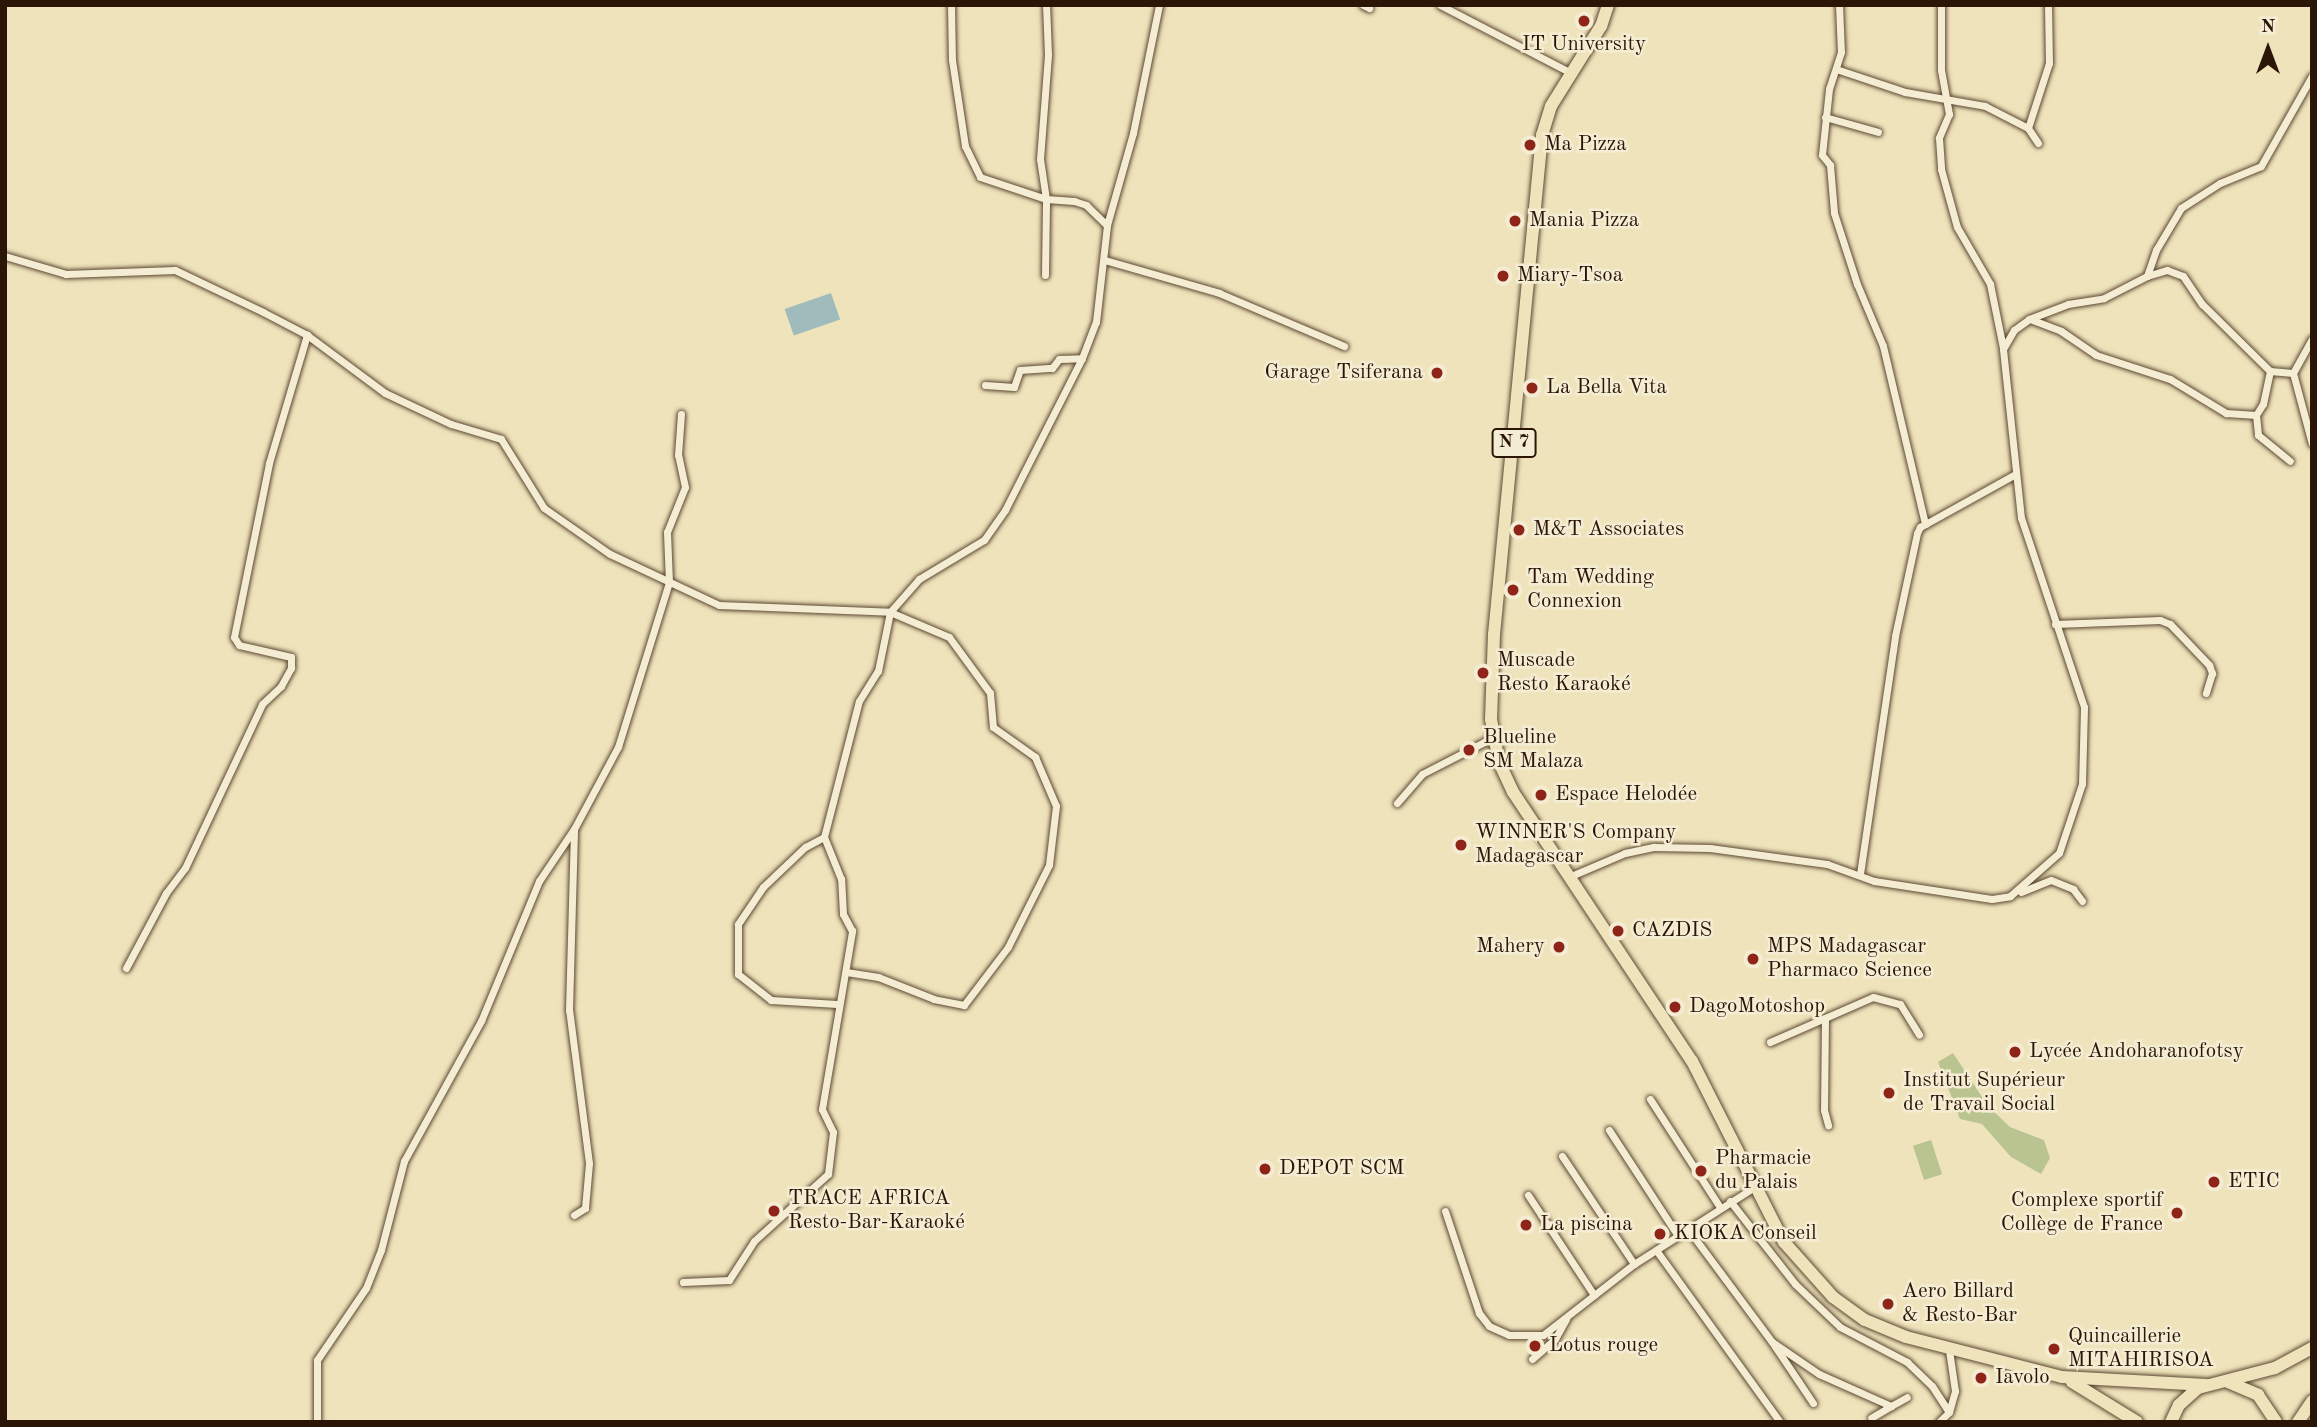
<!DOCTYPE html>
<meta charset="utf-8">
<style>
body{margin:0}
#map{position:relative;width:2317px;height:1427px;overflow:hidden;background:#efe3bb;font-family:"Old Standard TT",serif}
div>[style]{position:absolute}
[style*='--x']{left:calc(var(--x)*1px);top:calc(var(--y)*1px);width:calc(var(--w)*1px);rotate:calc(var(--a)*1deg)}
.green>*{inset:0;background:#b9c490;transform-origin:0 0}
.water>*{inset:0;background:#a0bbbc;transform-origin:0 0}
.roads{filter:drop-shadow(0 0 2px #5c4833) drop-shadow(0 0 2px #5c4833)}
.street>*{height:7px;margin:-3.5px;padding:0 3.5px;transform-origin:3.5px;border-radius:3.5px;background:#f5edd3}
.primary>*{height:12px;margin:-6px;padding:0 6px;transform-origin:6px;border-radius:6px;background:#efe3bb}
.dots>*{width:19px;height:19px;translate:-50% -50%;box-sizing:border-box;border:4px solid #f5edd3;border-radius:50%}
span{translate:-50% -50%;white-space:nowrap;text-align:center;line-height:1.15;-webkit-text-stroke:5px #f5edd3;paint-order:stroke}
.shield-label span{padding:2px 5px;background:#f5edd3;border:2px solid;border-radius:5px;-webkit-text-stroke-width:0}
.shield-label{font-size:19px;color:#2b1506;font-weight:700}
.poi-label{font-size:21px;color:#2b1506}
.left{translate:0 -50%;text-align:left}
.right{translate:-100% -50%;text-align:right}
.frame{position:absolute;inset:0;border:7px solid #2b1506;pointer-events:none}
.north{position:absolute;left:2233px;top:14px;width:70px;height:70px;-webkit-text-stroke:5px #f5edd3;paint-order:stroke;rotate:0deg;font-size:19px;font-weight:700;line-height:28px;text-align:center;color:#2b1506}
.north::after{content:'';display:block;margin:auto;width:24px;height:32px;background:#2b1506;clip-path:polygon(50% 0,100% 100%,50% 72%,0 100%)}
</style>
<div id="map">
<div class="green">
<i style="clip-path:polygon(1953px 1053px,1988px 1106px,2010px 1127px,2044px 1140px,2050px 1158px,2041px 1174px,2011px 1157px,1982px 1124px,1960px 1119px,1938px 1062px)"></i>
<i style="left:1931px;top:1140px;width:36px;height:19px;rotate:72deg"></i>
</div>
<div class="water">
<i style="left:831px;top:293px;width:28px;height:49px;rotate:71deg"></i>
</div>
<div class="roads">
<div class="street">
<i style="--x:951;--y:5;--w:55;--a:89"></i>
<i style="--x:952;--y:60;--w:87;--a:81.4"></i>
<i style="--x:965;--y:146;--w:34;--a:64"></i>
<i style="--x:980;--y:177;--w:70;--a:18.4"></i>
<i style="--x:1046;--y:199;--w:28;--a:4"></i>
<i style="--x:1074;--y:201;--w:13;--a:18"></i>
<i style="--x:1086;--y:205;--w:29;--a:44"></i>
<i style="--x:1363;--y:5;--w:7;--a:27"></i>
<i style="--x:1440;--y:5;--w:148;--a:27.4"></i>
<i style="--x:1839;--y:5;--w:47;--a:87.6"></i>
<i style="--x:1841;--y:52;--w:39;--a:108"></i>
<i style="--x:1829;--y:89;--w:66;--a:96.1"></i>
<i style="--x:1822;--y:155;--w:13;--a:51"></i>
<i style="--x:1830;--y:165;--w:48;--a:85.2"></i>
<i style="--x:1834;--y:213;--w:75;--a:72.1"></i>
<i style="--x:1857;--y:284;--w:67;--a:67.2"></i>
<i style="--x:1883;--y:346;--w:183;--a:76.7"></i>
<i style="--x:1941;--y:5;--w:65;--a:90"></i>
<i style="--x:1941;--y:70;--w:45;--a:79.7"></i>
<i style="--x:1949;--y:114;--w:26;--a:113"></i>
<i style="--x:1939;--y:138;--w:31;--a:86"></i>
<i style="--x:1941;--y:169;--w:60;--a:74.6"></i>
<i style="--x:1957;--y:227;--w:66;--a:59.9"></i>
<i style="--x:1990;--y:284;--w:65;--a:78.5"></i>
<i style="--x:1839;--y:70;--w:70;--a:18.4"></i>
<i style="--x:1905;--y:92;--w:81;--a:9.9"></i>
<i style="--x:1985;--y:106;--w:48;--a:27.1"></i>
<i style="--x:1825;--y:117;--w:55;--a:15.8"></i>
<i style="--x:2038;--y:143;--w:18;--a:-124"></i>
<i style="--x:2028;--y:128;--w:68;--a:-72.1"></i>
<i style="--x:2049;--y:63;--w:58;--a:-91"></i>
<i style="--x:5;--y:256;--w:64;--a:16.4"></i>
<i style="--x:66;--y:274;--w:109;--a:-2.1"></i>
<i style="--x:175;--y:270;--w:98;--a:25.5"></i>
<i style="--x:263;--y:312;--w:50;--a:27.6"></i>
<i style="--x:307;--y:335;--w:97;--a:36.6"></i>
<i style="--x:385;--y:393;--w:73;--a:25.2"></i>
<i style="--x:451;--y:424;--w:52;--a:16.7"></i>
<i style="--x:501;--y:439;--w:81;--a:58.1"></i>
<i style="--x:544;--y:508;--w:80;--a:34.9"></i>
<i style="--x:610;--y:554;--w:120;--a:25.1"></i>
<i style="--x:719;--y:605;--w:171;--a:2.3"></i>
<i style="--x:890;--y:612;--w:64;--a:23"></i>
<i style="--x:949;--y:637;--w:69;--a:53.8"></i>
<i style="--x:990;--y:693;--w:34;--a:85"></i>
<i style="--x:993;--y:727;--w:52;--a:35.5"></i>
<i style="--x:1035;--y:757;--w:53;--a:66.8"></i>
<i style="--x:1056;--y:806;--w:59;--a:96.8"></i>
<i style="--x:1049;--y:865;--w:92;--a:116.6"></i>
<i style="--x:1008;--y:947;--w:73;--a:127.2"></i>
<i style="--x:964;--y:1005;--w:31;--a:-169"></i>
<i style="--x:934;--y:999;--w:60;--a:-158.6"></i>
<i style="--x:878;--y:977;--w:32;--a:-171"></i>
<i style="--x:1105;--y:260;--w:119;--a:16.1"></i>
<i style="--x:1219;--y:293;--w:136;--a:23"></i>
<i style="--x:1045;--y:275;--w:76;--a:-89.2"></i>
<i style="--x:1046;--y:199;--w:40;--a:-98.5"></i>
<i style="--x:1040;--y:159;--w:105;--a:-85.6"></i>
<i style="--x:1048;--y:54;--w:49;--a:-92.3"></i>
<i style="--x:2147;--y:276;--w:21;--a:-17"></i>
<i style="--x:2167;--y:270;--w:17;--a:21"></i>
<i style="--x:2183;--y:276;--w:34;--a:56"></i>
<i style="--x:2202;--y:304;--w:95;--a:44.6"></i>
<i style="--x:2030;--y:319;--w:33;--a:21"></i>
<i style="--x:2061;--y:331;--w:42;--a:34.4"></i>
<i style="--x:2096;--y:355;--w:78;--a:18"></i>
<i style="--x:2170;--y:379;--w:66;--a:31.3"></i>
<i style="--x:2226;--y:413;--w:30;--a:4"></i>
<i style="--x:2256;--y:415;--w:20;--a:84"></i>
<i style="--x:2258;--y:435;--w:41;--a:39.1"></i>
<i style="--x:2293;--y:373;--w:39;--a:-61"></i>
<i style="--x:985;--y:385;--w:29;--a:4"></i>
<i style="--x:1014;--y:387;--w:18;--a:-71"></i>
<i style="--x:1020;--y:370;--w:32;--a:-4"></i>
<i style="--x:1052;--y:368;--w:11;--a:-52"></i>
<i style="--x:1059;--y:359;--w:23;--a:-2"></i>
<i style="--x:2256;--y:415;--w:13;--a:-58"></i>
<i style="--x:2263;--y:404;--w:34;--a:-78"></i>
<i style="--x:2270;--y:371;--w:23;--a:5"></i>
<i style="--x:2293;--y:373;--w:73;--a:75"></i>
<i style="--x:2055;--y:624;--w:105;--a:-2.2"></i>
<i style="--x:2160;--y:620;--w:11;--a:22"></i>
<i style="--x:2170;--y:624;--w:57;--a:46.4"></i>
<i style="--x:2209;--y:665;--w:9;--a:69"></i>
<i style="--x:2212;--y:673;--w:21;--a:107"></i>
<i style="--x:1397;--y:803;--w:38;--a:-49"></i>
<i style="--x:1422;--y:774;--w:79;--a:-27.2"></i>
<i style="--x:824;--y:837;--w:21;--a:152"></i>
<i style="--x:805;--y:847;--w:58;--a:136.4"></i>
<i style="--x:763;--y:887;--w:45;--a:124"></i>
<i style="--x:738;--y:924;--w:50;--a:90"></i>
<i style="--x:738;--y:974;--w:42;--a:38.2"></i>
<i style="--x:771;--y:1000;--w:66;--a:3.5"></i>
<i style="--x:1860;--y:874;--w:241;--a:-81.6"></i>
<i style="--x:1895;--y:636;--w:105;--a:-77.9"></i>
<i style="--x:1917;--y:533;--w:7;--a:-63"></i>
<i style="--x:1920;--y:527;--w:107;--a:-29"></i>
<i style="--x:1571;--y:876;--w:59;--a:-23.1"></i>
<i style="--x:1625;--y:853;--w:30;--a:-12"></i>
<i style="--x:1654;--y:847;--w:56;--a:1"></i>
<i style="--x:1710;--y:848;--w:118;--a:7.8"></i>
<i style="--x:1827;--y:864;--w:50;--a:19.9"></i>
<i style="--x:1874;--y:881;--w:119;--a:8.7"></i>
<i style="--x:1992;--y:899;--w:18;--a:-9"></i>
<i style="--x:2010;--y:896;--w:65;--a:-41.3"></i>
<i style="--x:2059;--y:853;--w:73;--a:-71.6"></i>
<i style="--x:2082;--y:784;--w:77;--a:-88.5"></i>
<i style="--x:2084;--y:707;--w:199;--a:-108.4"></i>
<i style="--x:2021;--y:518;--w:170;--a:-96.1"></i>
<i style="--x:2003;--y:349;--w:22;--a:-60"></i>
<i style="--x:2014;--y:330;--w:19;--a:-36"></i>
<i style="--x:2029;--y:319;--w:42;--a:-21"></i>
<i style="--x:2068;--y:304;--w:36;--a:-9"></i>
<i style="--x:2104;--y:298;--w:48;--a:-27.1"></i>
<i style="--x:2147;--y:276;--w:28;--a:-71"></i>
<i style="--x:2156;--y:250;--w:49;--a:-59.2"></i>
<i style="--x:2181;--y:208;--w:46;--a:-32.7"></i>
<i style="--x:2220;--y:183;--w:44;--a:-22.5"></i>
<i style="--x:2261;--y:166;--w:103;--a:-60.5"></i>
<i style="--x:2021;--y:892;--w:32;--a:-22"></i>
<i style="--x:2051;--y:880;--w:24;--a:22"></i>
<i style="--x:2073;--y:889;--w:15;--a:53"></i>
<i style="--x:126;--y:968;--w:85;--a:-61.9"></i>
<i style="--x:166;--y:893;--w:31;--a:-53"></i>
<i style="--x:185;--y:868;--w:181;--a:-64.8"></i>
<i style="--x:262;--y:704;--w:26;--a:-43"></i>
<i style="--x:281;--y:686;--w:21;--a:-61"></i>
<i style="--x:291;--y:668;--w:11;--a:-90"></i>
<i style="--x:291;--y:657;--w:53;--a:-167"></i>
<i style="--x:239;--y:645;--w:9;--a:-122"></i>
<i style="--x:234;--y:637;--w:177;--a:-78.6"></i>
<i style="--x:269;--y:463;--w:134;--a:-73.5"></i>
<i style="--x:1825;--y:1018;--w:92;--a:90.6"></i>
<i style="--x:1824;--y:1110;--w:16;--a:75"></i>
<i style="--x:1770;--y:1042;--w:112;--a:-23.6"></i>
<i style="--x:1873;--y:997;--w:28;--a:15"></i>
<i style="--x:1900;--y:1004;--w:36;--a:58"></i>
<i style="--x:1650;--y:1099;--w:129;--a:57.1"></i>
<i style="--x:1609;--y:1130;--w:126;--a:56.9"></i>
<i style="--x:1562;--y:1156;--w:130;--a:56.3"></i>
<i style="--x:1528;--y:1195;--w:120;--a:56.6"></i>
<i style="--x:1730;--y:1201;--w:105;--a:51.9"></i>
<i style="--x:1795;--y:1284;--w:62;--a:43.7"></i>
<i style="--x:1840;--y:1327;--w:76;--a:27.6"></i>
<i style="--x:1907;--y:1362;--w:35;--a:44"></i>
<i style="--x:1932;--y:1386;--w:31;--a:57"></i>
<i style="--x:1445;--y:1211;--w:108;--a:71.6"></i>
<i style="--x:1479;--y:1313;--w:16;--a:52"></i>
<i style="--x:1489;--y:1326;--w:22;--a:24"></i>
<i style="--x:1509;--y:1335;--w:34;--a:0"></i>
<i style="--x:1543;--y:1335;--w:115;--a:-38"></i>
<i style="--x:1634;--y:1264;--w:145;--a:-32.6"></i>
<i style="--x:574;--y:1215;--w:13;--a:-32"></i>
<i style="--x:585;--y:1208;--w:45;--a:-84.9"></i>
<i style="--x:589;--y:1163;--w:154;--a:-97.4"></i>
<i style="--x:569;--y:1010;--w:180;--a:-88.4"></i>
<i style="--x:1688;--y:1229;--w:141;--a:53.4"></i>
<i style="--x:1772;--y:1342;--w:57;--a:34.2"></i>
<i style="--x:1819;--y:1374;--w:79;--a:24"></i>
<i style="--x:1891;--y:1406;--w:23;--a:149"></i>
<i style="--x:1656;--y:1250;--w:212;--a:54.2"></i>
<i style="--x:683;--y:1282;--w:46;--a:-2.5"></i>
<i style="--x:729;--y:1280;--w:46;--a:-57.3"></i>
<i style="--x:754;--y:1241;--w:100;--a:-42.2"></i>
<i style="--x:828;--y:1174;--w:42;--a:-83.2"></i>
<i style="--x:833;--y:1132;--w:25;--a:-116"></i>
<i style="--x:822;--y:1109;--w:181;--a:-80.4"></i>
<i style="--x:852;--y:931;--w:19;--a:-118"></i>
<i style="--x:843;--y:914;--w:35;--a:-93"></i>
<i style="--x:841;--y:879;--w:45;--a:-112"></i>
<i style="--x:824;--y:837;--w:140;--a:-75.6"></i>
<i style="--x:859;--y:701;--w:36;--a:-58"></i>
<i style="--x:878;--y:671;--w:60;--a:-78.5"></i>
<i style="--x:890;--y:612;--w:44;--a:-48.7"></i>
<i style="--x:919;--y:579;--w:76;--a:-31"></i>
<i style="--x:984;--y:540;--w:37;--a:-55"></i>
<i style="--x:1005;--y:510;--w:170;--a:-63.1"></i>
<i style="--x:1082;--y:358;--w:39;--a:-69"></i>
<i style="--x:1096;--y:322;--w:98;--a:-83.5"></i>
<i style="--x:1107;--y:225;--w:96;--a:-74.2"></i>
<i style="--x:1133;--y:133;--w:131;--a:-78.5"></i>
<i style="--x:1774;--y:1345;--w:70;--a:56.1"></i>
<i style="--x:1532;--y:1359;--w:30;--a:-41"></i>
<i style="--x:1555;--y:1339;--w:23;--a:-61"></i>
<i style="--x:1891;--y:1406;--w:18;--a:-29"></i>
<i style="--x:317;--y:1422;--w:62;--a:-90"></i>
<i style="--x:317;--y:1360;--w:87;--a:-55.8"></i>
<i style="--x:366;--y:1288;--w:41;--a:-68.5"></i>
<i style="--x:381;--y:1250;--w:92;--a:-75.5"></i>
<i style="--x:404;--y:1161;--w:160;--a:-61.2"></i>
<i style="--x:481;--y:1021;--w:152;--a:-67.5"></i>
<i style="--x:539;--y:881;--w:63;--a:-56.1"></i>
<i style="--x:574;--y:829;--w:93;--a:-61.8"></i>
<i style="--x:618;--y:747;--w:173;--a:-72.8"></i>
<i style="--x:669;--y:582;--w:50;--a:-92.3"></i>
<i style="--x:667;--y:532;--w:48;--a:-68.2"></i>
<i style="--x:685;--y:487;--w:33;--a:-102"></i>
<i style="--x:678;--y:455;--w:41;--a:-85.8"></i>
<i style="--x:1939;--y:1422;--w:14;--a:-45"></i>
<i style="--x:1949;--y:1412;--w:22;--a:-74"></i>
<i style="--x:1955;--y:1391;--w:41;--a:-98.3"></i>
</div>
<div class="primary">
<i style="--x:1608;--y:5;--w:22;--a:108"></i>
<i style="--x:1601;--y:26;--w:94;--a:122"></i>
<i style="--x:1551;--y:106;--w:30;--a:107"></i>
<i style="--x:1542;--y:135;--w:501;--a:95.49"></i>
<i style="--x:1494;--y:634;--w:85;--a:92"></i>
<i style="--x:1491;--y:719;--w:44;--a:79.5"></i>
<i style="--x:1499;--y:762;--w:33;--a:65"></i>
<i style="--x:1513;--y:792;--w:323;--a:56.4"></i>
<i style="--x:1692;--y:1061;--w:203;--a:63.1"></i>
<i style="--x:1784;--y:1242;--w:74;--a:48.3"></i>
<i style="--x:1833;--y:1297;--w:39;--a:36"></i>
<i style="--x:1865;--y:1320;--w:44;--a:22.5"></i>
<i style="--x:1906;--y:1337;--w:161;--a:14.4"></i>
<i style="--x:2062;--y:1377;--w:144;--a:3.2"></i>
<i style="--x:2072;--y:1382;--w:76;--a:31.6"></i>
<i style="--x:2228;--y:1382;--w:33;--a:23"></i>
<i style="--x:2258;--y:1395;--w:32;--a:56"></i>
<i style="--x:2171;--y:1422;--w:19;--a:-65"></i>
<i style="--x:2179;--y:1405;--w:25;--a:-42"></i>
<i style="--x:2198;--y:1388;--w:80;--a:-14.6"></i>
<i style="--x:2275;--y:1368;--w:42;--a:-28.4"></i>
<i style="--x:2298;--y:1422;--w:25;--a:-56"></i>
</div>
</div>
<div class="dots">
<i style="left:1584px;top:21px;background:#8f2418"></i>
<i style="left:1530px;top:145px;background:#8f2418"></i>
<i style="left:1515px;top:221px;background:#8f2418"></i>
<i style="left:1503px;top:276px;background:#8f2418"></i>
<i style="left:1437px;top:373px;background:#8f2418"></i>
<i style="left:1532px;top:388px;background:#8f2418"></i>
<i style="left:1519px;top:530px;background:#8f2418"></i>
<i style="left:1513px;top:590px;background:#8f2418"></i>
<i style="left:1483px;top:673px;background:#8f2418"></i>
<i style="left:1469px;top:750px;background:#8f2418"></i>
<i style="left:1541px;top:795px;background:#8f2418"></i>
<i style="left:1461px;top:845px;background:#8f2418"></i>
<i style="left:1618px;top:931px;background:#8f2418"></i>
<i style="left:1559px;top:947px;background:#8f2418"></i>
<i style="left:1753px;top:959px;background:#8f2418"></i>
<i style="left:1675px;top:1007px;background:#8f2418"></i>
<i style="left:2015px;top:1052px;background:#8f2418"></i>
<i style="left:1889px;top:1093px;background:#8f2418"></i>
<i style="left:1265px;top:1169px;background:#8f2418"></i>
<i style="left:1701px;top:1171px;background:#8f2418"></i>
<i style="left:2214px;top:1182px;background:#8f2418"></i>
<i style="left:774px;top:1211px;background:#8f2418"></i>
<i style="left:2177px;top:1213px;background:#8f2418"></i>
<i style="left:1526px;top:1225px;background:#8f2418"></i>
<i style="left:1660px;top:1234px;background:#8f2418"></i>
<i style="left:1888px;top:1304px;background:#8f2418"></i>
<i style="left:1535px;top:1346px;background:#8f2418"></i>
<i style="left:2054px;top:1349px;background:#8f2418"></i>
<i style="left:1981px;top:1378px;background:#8f2418"></i>
</div>
<div class="shield-label">
<span style="left:1514px;top:443px">N 7</span>
</div>
<div class="poi-label">
<span style="left:1584px;top:45px">IT University</span>
<span class="left" style="left:1544px;top:145px">Ma Pizza</span>
<span class="left" style="left:1529px;top:221px">Mania Pizza</span>
<span class="left" style="left:1517px;top:276px">Miary-Tsoa</span>
<span class="right" style="left:1423px;top:373px">Garage Tsiferana</span>
<span class="left" style="left:1546px;top:388px">La Bella Vita</span>
<span class="left" style="left:1533px;top:530px">M&amp;T Associates</span>
<span class="left" style="left:1527px;top:590px">Tam Wedding<br>Connexion</span>
<span class="left" style="left:1497px;top:673px">Muscade<br>Resto Karaoké</span>
<span class="left" style="left:1483px;top:750px">Blueline<br>SM Malaza</span>
<span class="left" style="left:1555px;top:795px">Espace Helodée</span>
<span class="left" style="left:1475px;top:845px">WINNER'S Company<br>Madagascar</span>
<span class="left" style="left:1632px;top:931px">CAZDIS</span>
<span class="right" style="left:1545px;top:947px">Mahery</span>
<span class="left" style="left:1767px;top:959px">MPS Madagascar<br>Pharmaco Science</span>
<span class="left" style="left:1689px;top:1007px">DagoMotoshop</span>
<span class="left" style="left:2029px;top:1052px">Lycée Andoharanofotsy</span>
<span class="left" style="left:1903px;top:1093px">Institut Supérieur<br>de Travail Social</span>
<span class="left" style="left:1715px;top:1171px">Pharmacie<br>du Palais</span>
<span class="left" style="left:1279px;top:1169px">DEPOT SCM</span>
<span class="left" style="left:2228px;top:1182px">ETIC</span>
<span class="left" style="left:788px;top:1211px">TRACE AFRICA<br>Resto-Bar-Karaoké</span>
<span class="right" style="left:2163px;top:1213px">Complexe sportif<br>Collège de France</span>
<span class="left" style="left:1540px;top:1225px">La piscina</span>
<span class="left" style="left:1674px;top:1234px">KIOKA Conseil</span>
<span class="left" style="left:1902px;top:1304px">Aero Billard<br>&amp; Resto-Bar</span>
<span class="left" style="left:2068px;top:1349px">Quincaillerie<br>MITAHIRISOA</span>
<span class="left" style="left:1549px;top:1346px">Lotus rouge</span>
<span class="left" style="left:1995px;top:1378px">Iavolo</span>
</div>
<div class="frame"></div>
<div class="north">N</div>
</div>
